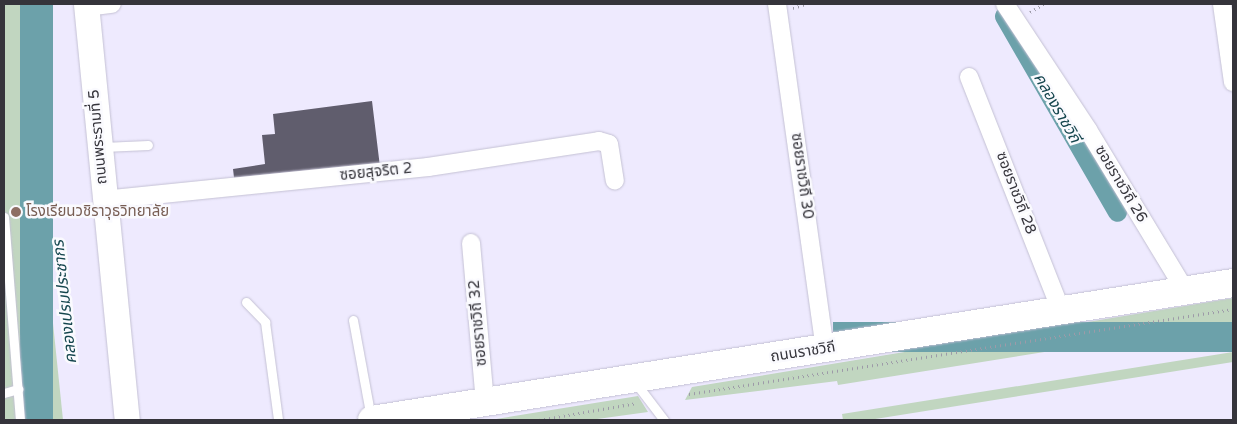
<!DOCTYPE html>
<meta charset="utf-8">
<style>
body{margin:0}
#map{position:relative;width:1237px;height:424px;overflow:hidden;background:#eeeafe;font-family:"Varela Round","Noto Sans Thai",sans-serif}
div>[style]{position:absolute}
[style*='--x']{left:calc(var(--x)*1px);top:calc(var(--y)*1px);width:calc(var(--w)*1px);rotate:calc(var(--a)*1deg)}
.green>*{inset:0;background:#c1d6c0}
.water>*{inset:0;background:#6ca1aa;transform-origin:0 0}
.canal>*{height:19px;margin:-9.5px;padding:0 9.5px;transform-origin:9.5px;border-radius:9.5px;background:#6ca1aa}
.building>*{inset:0;background:#605d6d}
.path>*{height:3px;margin-top:-1.5px;transform-origin:0;background:repeating-linear-gradient(90deg,#9d9aa8 0 1px,transparent 0 5px)}
.roads{filter:drop-shadow(0 0 1px #c4c1d4) drop-shadow(0 0 1px #c4c1d4)}
.lane>*{height:9px;margin:-4.5px;padding:0 4.5px;transform-origin:4.5px;border-radius:4.5px;background:#fff}
.street>*{height:18px;margin:-9px;padding:0 9px;transform-origin:9px;border-radius:9px;background:#fff}
.secondary>*{height:25px;margin:-12.5px;padding:0 12.5px;transform-origin:12.5px;border-radius:12.5px;background:#fff}
.primary>*{height:28px;margin:-14px;padding:0 14px;transform-origin:14px;border-radius:14px;background:#fff}
.dots>*{width:14px;height:14px;translate:-50% -50%;box-sizing:border-box;border:2px solid #fafafe;border-radius:50%}
span{translate:-50% -50%;white-space:nowrap;text-align:center;line-height:1.15;-webkit-text-stroke:5px #fafafe;paint-order:stroke}
.street-label{font-size:15px;color:#35343b}
.education-label{font-size:15px;color:#785e54}
.left{translate:0 -50%;text-align:left}
.water-label{font-size:16px;color:#14454d;font-style:italic}
.frame{position:absolute;inset:0;border:5px solid #35343b;pointer-events:none}
</style>
<div id="map">
<div class="green">
<i style="clip-path:polygon(4px 4px,20px 4px,63px 420px,4px 420px)"></i>
<i style="clip-path:polygon(1233px 298px,1233px 322px,838px 385px,837px 381px,685px 400px,692px 387px)"></i>
<i style="clip-path:polygon(1233px 352px,1233px 362px,869px 420px,843px 420px,842px 414px)"></i>
<i style="clip-path:polygon(638px 396px,648px 412px,590px 420px,490px 420px)"></i>
</div>
<div class="water">
<i style="left:20px;top:4px;width:33px;height:418px"></i>
<i style="left:1233px;top:322px;width:30px;height:400px;rotate:90deg"></i>
</div>
<div class="canal">
<i style="--x:1004;--y:16;--w:226;--a:60"></i>
</div>
<div class="building">
<i style="clip-path:polygon(372px 101px,380px 167px,235px 186px,233px 169px,265px 164px,262px 135px,275px 134px,273px 114px)"></i>
</div>
<div class="path">
<i style="--x:793;--y:8;--w:13;--a:-18"></i>
<i style="--x:1030;--y:12;--w:16;--a:-30"></i>
<i style="--x:689;--y:394;--w:551;--a:-8.88"></i>
<i style="--x:539;--y:420;--w:98;--a:-9.9"></i>
</div>
<div class="roads">
<div class="lane">
<i style="--x:103;--y:147;--w:45;--a:-2.5"></i>
<i style="--x:4;--y:217;--w:204;--a:85.5"></i>
<i style="--x:246;--y:302;--w:28;--a:46"></i>
<i style="--x:265;--y:322;--w:99;--a:82.4"></i>
<i style="--x:353;--y:320;--w:100;--a:79.6"></i>
<i style="--x:635;--y:382;--w:48;--a:52.7"></i>
<i style="--x:4;--y:393;--w:15;--a:-16"></i>
</div>
<div class="street">
<i style="--x:777;--y:4;--w:347;--a:82.1"></i>
<i style="--x:1005;--y:4;--w:151;--a:56.6"></i>
<i style="--x:1088;--y:130;--w:187;--a:58.8"></i>
<i style="--x:1222;--y:4;--w:79;--a:82"></i>
<i style="--x:86;--y:7;--w:26;--a:-7"></i>
<i style="--x:969;--y:77;--w:251;--a:68.5"></i>
<i style="--x:103;--y:200;--w:327;--a:-5.8"></i>
<i style="--x:428;--y:167;--w:173;--a:-8.6"></i>
<i style="--x:599;--y:141;--w:10;--a:17"></i>
<i style="--x:609;--y:144;--w:37;--a:81"></i>
<i style="--x:471;--y:243;--w:161;--a:85"></i>
</div>
<div class="secondary">
<i style="--x:86;--y:4;--w:418;--a:84.4"></i>
</div>
<div class="primary">
<i style="--x:372;--y:420;--w:872;--a:-9.04"></i>
</div>
</div>
<div class="dots">
<i style="left:16px;top:212px;background:#8d6e63"></i>
</div>
<div class="street-label">
<span style="left:98px;top:137px;rotate:-95deg">ถนนพระรามที่ 5</span>
<span style="left:376px;top:172px;rotate:-6deg">ซอยสุจริต 2</span>
<span style="left:802px;top:176px;rotate:82deg">ซอยราชวิถี 30</span>
<span style="left:1121px;top:184px;rotate:59deg">ซอยราชวิถี 26</span>
<span style="left:1016px;top:193px;rotate:69deg">ซอยราชวิถี 28</span>
<span style="left:478px;top:323px;rotate:-95deg">ซอยราชวิถี 32</span>
<span style="left:803px;top:352px;rotate:-9deg">ถนนราชวิถี</span>
</div>
<div class="education-label">
<span class="left" style="left:26px;top:212px">โรงเรียนวชิราวุธวิทยาลัย</span>
</div>
<div class="water-label">
<span style="left:1057px;top:108px;rotate:60deg">คลองราชวิถี</span>
<span style="left:65px;top:302px;rotate:-96deg">คลองเปรมประชากร</span>
</div>
<div class="frame"></div>
</div>
